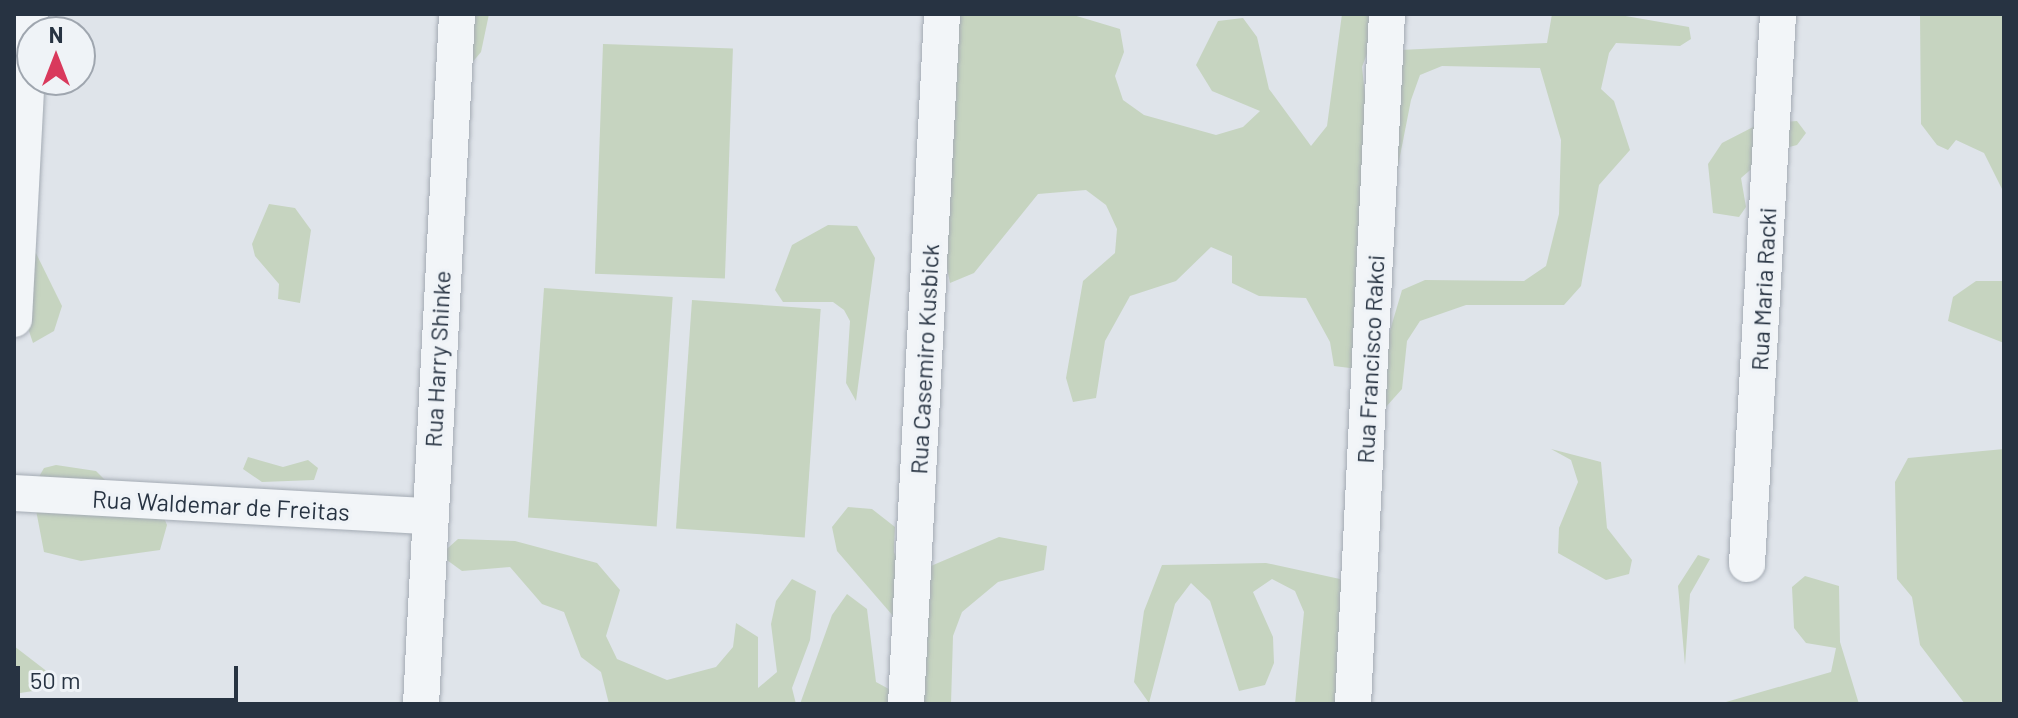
<!DOCTYPE html>
<style>
body{margin:0}
#map{position:relative;width:2018px;height:718px;overflow:hidden;background:#dfe4ea;font-family:Barlow,sans-serif}
div>[style]{position:absolute}
[style*='--x']{left:calc(var(--x)*1px);top:calc(var(--y)*1px);width:calc(var(--w)*1px);rotate:calc(var(--a)*1deg)}
.green>*{inset:0;background:#c6d4c0;transform-origin:0 0}
.roads{filter:drop-shadow(0 0 2px #a4abb4) drop-shadow(0 0 2px #a4abb4)}
.minor>*{height:36px;margin:-18px;padding:0 18px;transform-origin:18px;border-radius:18px;background:#f2f5f8}
span{translate:-50% -50%;white-space:nowrap;text-align:center;line-height:1.15;-webkit-text-stroke:7px #eff3f7;paint-order:stroke}
.street-label{font-size:24px;color:#273342}
.frame{position:absolute;inset:0;border:16px solid #273342;pointer-events:none}
.north{position:absolute;left:16px;top:16px;width:80px;height:80px;box-sizing:border-box;background:#eff3f7;border:2px solid #9fa6af;border-radius:50%;rotate:0deg;font-size:22px;font-weight:700;line-height:32px;text-align:center;color:#273342}
.north::after{content:'';display:block;margin:auto;width:28px;height:36px;background:#d9395c;clip-path:polygon(50% 0,100% 100%,50% 72%,0 100%)}
.scale{position:absolute;left:16px;top:666px;width:222px;height:36px;box-sizing:border-box;border:4px solid #273342;border-top:0;padding-left:10px;font-size:24px;line-height:28px;white-space:nowrap;color:#273342;-webkit-text-stroke:6px #eff3f7;paint-order:stroke}
</style>
<div id="map">
<div class="green">
<i style="clip-path:polygon(461px 14px,489px 14px,481px 52px,466px 70px)"></i>
<i style="clip-path:polygon(943px 14px,1070px 14px,1120px 29px,1124px 52px,1115px 76px,1123px 100px,1144px 115px,1216px 135px,1243px 127px,1260px 111px,1212px 91px,1196px 65px,1218px 21px,1243px 18px,1257px 37px,1269px 89px,1311px 146px,1327px 126px,1342px 14px,1382px 14px,1362px 67px,1365px 95px,1400px 50px,1547px 43px,1552px 14px,1614px 14px,1689px 27px,1691px 39px,1680px 46px,1616px 43px,1609px 53px,1601px 89px,1614px 101px,1630px 150px,1599px 185px,1581px 286px,1564px 305px,1466px 305px,1420px 321px,1407px 341px,1402px 389px,1385px 408px,1381px 361px,1402px 290px,1425px 280px,1524px 281px,1546px 266px,1559px 214px,1561px 140px,1540px 68px,1442px 66px,1420px 75px,1411px 100px,1358px 369px,1334px 366px,1330px 342px,1306px 298px,1259px 296px,1232px 283px,1232px 256px,1211px 247px,1176px 281px,1130px 296px,1105px 341px,1096px 398px,1073px 402px,1066px 378px,1083px 281px,1115px 253px,1117px 229px,1106px 205px,1086px 190px,1038px 194px,974px 273px,950px 283px,938px 223px)"></i>
<i style="clip-path:polygon(1920px 14px,2004px 14px,2004px 193px,1984px 153px,1956px 140px,1948px 150px,1937px 145px,1921px 124px)"></i>
<i style="left:603px;top:44px;width:130px;height:230px;rotate:2deg"></i>
<i style="clip-path:polygon(1797px 121px,1806px 133px,1797px 145px,1771px 152px,1741px 178px,1746px 207px,1739px 217px,1713px 213px,1708px 164px,1722px 143px,1759px 124px)"></i>
<i style="clip-path:polygon(269px 204px,295px 208px,311px 230px,300px 303px,278px 299px,279px 284px,255px 256px,252px 244px)"></i>
<i style="clip-path:polygon(828px 225px,857px 226px,875px 258px,856px 401px,846px 383px,850px 321px,844px 310px,833px 302px,783px 302px,775px 290px,792px 245px)"></i>
<i style="clip-path:polygon(29px 239px,62px 306px,54px 331px,33px 343px,26px 322px)"></i>
<i style="clip-path:polygon(1976px 281px,2004px 281px,2004px 343px,1948px 321px,1953px 297px)"></i>
<i style="left:544px;top:288px;width:129px;height:230px;rotate:4deg"></i>
<i style="left:692px;top:300px;width:129px;height:229px;rotate:4deg"></i>
<i style="clip-path:polygon(1551px 449px,1601px 462px,1607px 528px,1632px 560px,1629px 574px,1606px 580px,1558px 553px,1559px 528px,1578px 482px,1571px 460px)"></i>
<i style="clip-path:polygon(2004px 449px,2004px 704px,1965px 704px,1920px 645px,1912px 597px,1897px 579px,1895px 482px,1908px 458px)"></i>
<i style="clip-path:polygon(248px 457px,283px 467px,308px 460px,318px 468px,314px 480px,262px 482px,243px 469px)"></i>
<i style="clip-path:polygon(56px 465px,96px 471px,115px 490px,162px 513px,167px 525px,160px 550px,81px 561px,44px 552px,32px 489px,44px 468px)"></i>
<i style="clip-path:polygon(848px 507px,872px 509px,895px 527px,894px 552px,905px 577px,999px 537px,1047px 546px,1044px 570px,998px 582px,962px 612px,953px 636px,951px 704px,800px 704px,832px 615px,847px 594px,867px 609px,876px 682px,898px 694px,900px 624px,837px 551px,832px 527px)"></i>
<i style="clip-path:polygon(458px 539px,515px 541px,597px 563px,620px 590px,606px 636px,617px 659px,667px 680px,716px 667px,733px 647px,736px 623px,758px 637px,758px 688px,777px 672px,771px 624px,776px 601px,792px 579px,816px 591px,810px 640px,792px 688px,796px 704px,609px 704px,601px 672px,581px 657px,564px 612px,542px 604px,510px 567px,462px 571px,440px 555px)"></i>
<i style="clip-path:polygon(1698px 555px,1710px 559px,1690px 594px,1685px 665px,1678px 586px)"></i>
<i style="clip-path:polygon(1266px 563px,1340px 579px,1352px 601px,1346px 704px,1295px 704px,1304px 612px,1295px 591px,1272px 579px,1253px 592px,1273px 637px,1274px 663px,1265px 685px,1239px 691px,1210px 601px,1191px 583px,1175px 604px,1149px 703px,1134px 682px,1144px 611px,1162px 565px)"></i>
<i style="clip-path:polygon(1805px 576px,1839px 586px,1840px 642px,1859px 704px,1719px 704px,1831px 672px,1836px 648px,1806px 643px,1794px 628px,1792px 587px)"></i>
<i style="clip-path:polygon(14px 646px,53px 676px,52px 688px,14px 694px)"></i>
</div>
<div class="roads">
<div class="minor">
<i style="--x:14;--y:319;--w:305;--a:-87"></i>
<i style="--x:14;--y:493;--w:415;--a:3.2"></i>
<i style="--x:1747;--y:564;--w:551;--a:-86.77"></i>
<i style="--x:421;--y:704;--w:691;--a:-87.01"></i>
<i style="--x:906;--y:704;--w:691;--a:-87.01"></i>
<i style="--x:1353;--y:704;--w:691;--a:-87.18"></i>
</div>
</div>
<div class="street-label">
<span style="left:1763px;top:289px;rotate:-87deg">Rua Maria Racki</span>
<span style="left:437px;top:359px;rotate:-87deg">Rua Harry Shinke</span>
<span style="left:924px;top:359px;rotate:-87deg">Rua Casemiro Kusbick</span>
<span style="left:1370px;top:359px;rotate:-87deg">Rua Francisco Rakci</span>
<span style="left:221px;top:505px;rotate:3deg">Rua Waldemar de Freitas</span>
</div>
<div class="frame"></div>
<div class="north">N</div>
<div class="scale">50 m</div>
</div>
